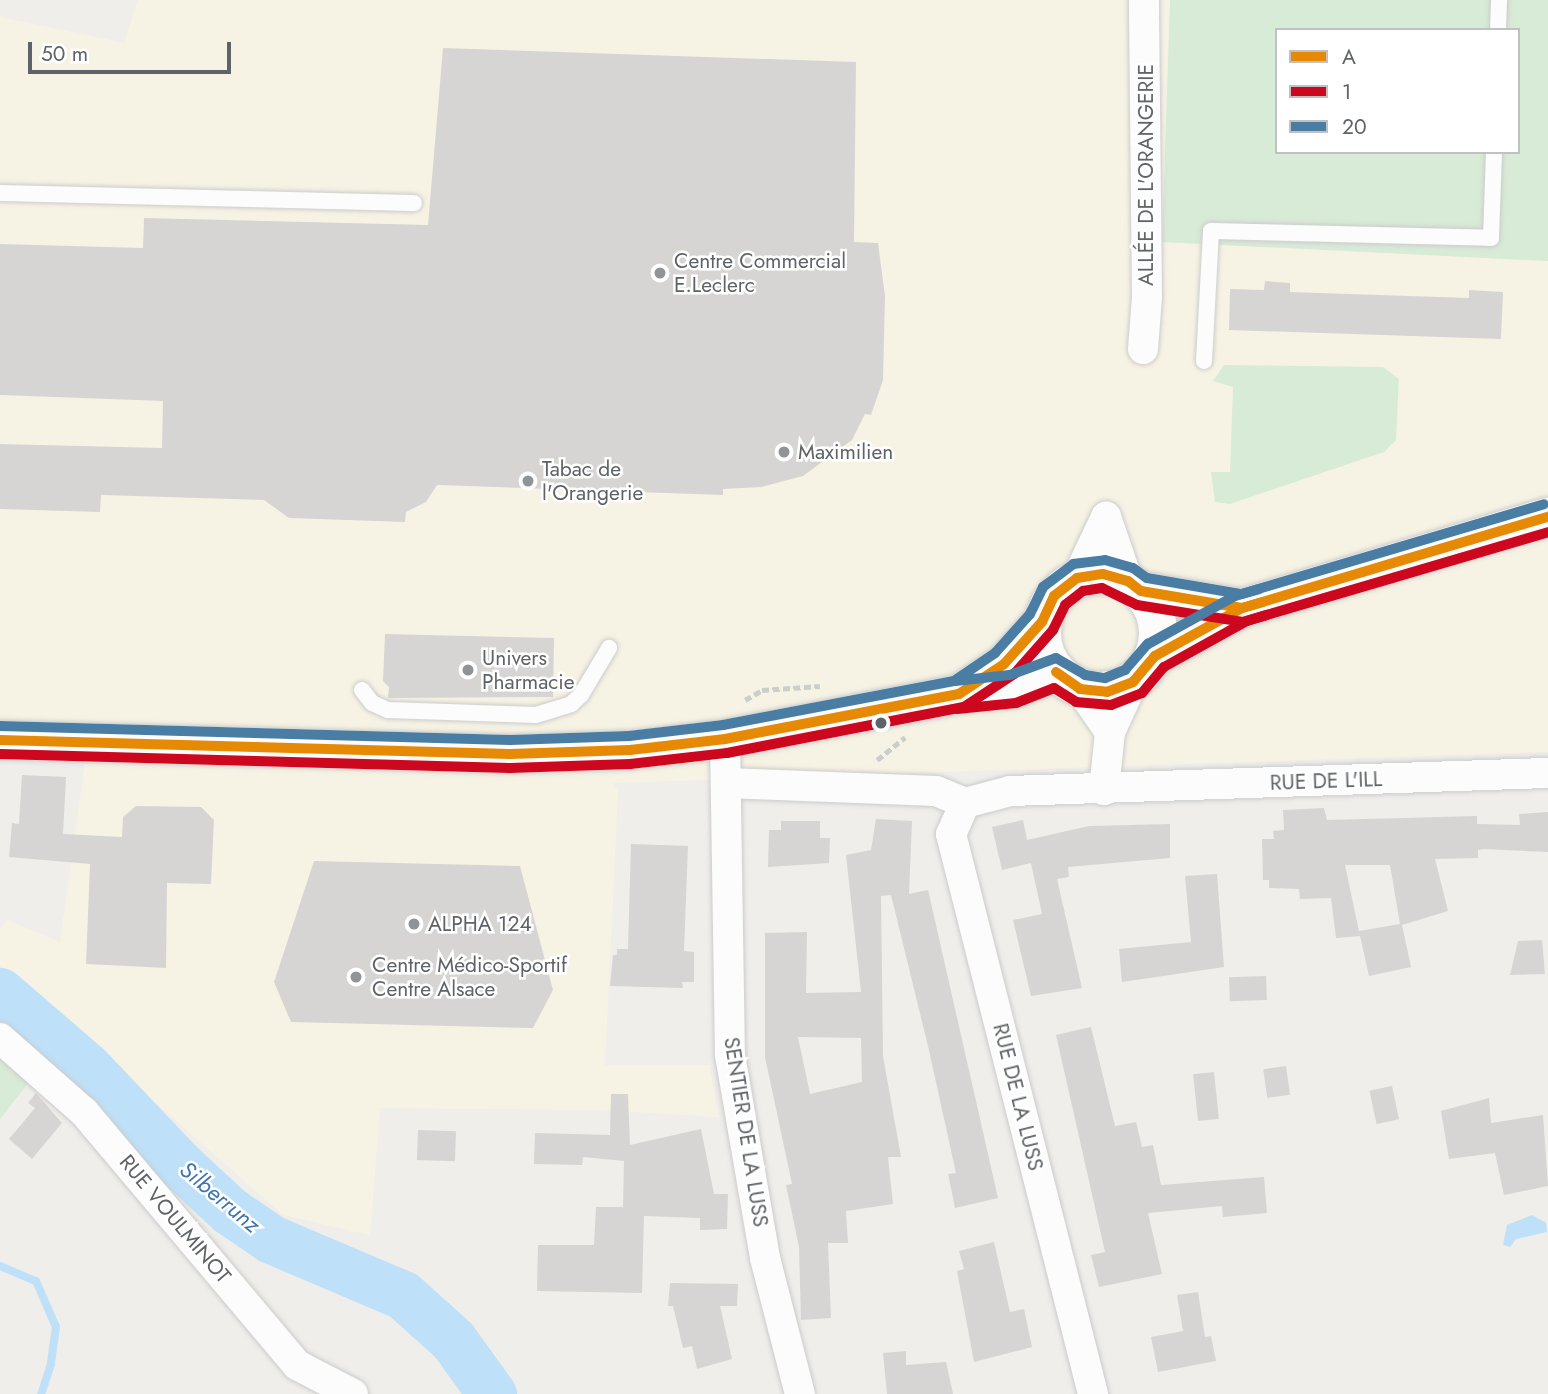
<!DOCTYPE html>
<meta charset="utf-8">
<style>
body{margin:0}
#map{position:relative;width:1548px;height:1394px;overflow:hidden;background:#efeeea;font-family:Jost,sans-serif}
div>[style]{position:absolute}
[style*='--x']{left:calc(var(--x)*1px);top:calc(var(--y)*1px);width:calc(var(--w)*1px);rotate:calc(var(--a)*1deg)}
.commercial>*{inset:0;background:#f7f3e4}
.green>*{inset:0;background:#d8ebd6}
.water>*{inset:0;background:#bfe0f9}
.stream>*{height:8px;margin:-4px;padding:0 4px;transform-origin:4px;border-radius:4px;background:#bfe0f9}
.river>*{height:49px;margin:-24.5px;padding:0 24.5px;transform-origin:24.5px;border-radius:24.5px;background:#bfe0f9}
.building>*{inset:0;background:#d6d5d3;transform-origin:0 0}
.path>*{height:4.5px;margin-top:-2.25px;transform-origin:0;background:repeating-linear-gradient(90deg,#cacfcc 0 7px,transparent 0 10.5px)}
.roads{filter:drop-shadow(0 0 2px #cbcccc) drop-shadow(0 0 2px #cbcccc)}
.lane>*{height:16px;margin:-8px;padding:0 8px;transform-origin:8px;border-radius:8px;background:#fdfcfc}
.street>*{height:30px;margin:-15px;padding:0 15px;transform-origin:15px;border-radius:15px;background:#fdfcfc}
.secondary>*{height:38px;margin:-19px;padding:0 19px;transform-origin:19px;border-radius:19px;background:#fdfcfc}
.secondary>.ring{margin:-19px;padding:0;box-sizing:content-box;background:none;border:38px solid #fdfcfc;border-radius:50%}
.bus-1>*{height:10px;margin:-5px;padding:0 5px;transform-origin:5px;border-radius:5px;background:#e68a06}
.bus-2>*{height:10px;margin:-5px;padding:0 5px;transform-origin:5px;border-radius:5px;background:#cc071e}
.bus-3>*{height:10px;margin:-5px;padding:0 5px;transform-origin:5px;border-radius:5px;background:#497da3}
.dots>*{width:19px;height:19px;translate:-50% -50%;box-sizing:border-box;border:4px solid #fff;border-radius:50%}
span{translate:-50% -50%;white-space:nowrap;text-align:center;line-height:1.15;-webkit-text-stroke:5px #fff;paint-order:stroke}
.street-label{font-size:21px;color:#5f6368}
.poi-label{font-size:21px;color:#5f6368}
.left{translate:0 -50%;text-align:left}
.water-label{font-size:23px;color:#4174aa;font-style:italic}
.legend{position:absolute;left:1275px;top:28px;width:245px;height:126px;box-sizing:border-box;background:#fff;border:2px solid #bfc1c3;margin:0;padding:9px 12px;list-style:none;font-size:21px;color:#5f6368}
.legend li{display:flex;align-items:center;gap:14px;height:35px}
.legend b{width:35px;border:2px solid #bfc1c3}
.scale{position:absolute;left:28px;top:42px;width:203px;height:32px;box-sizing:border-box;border:4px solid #5f6368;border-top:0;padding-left:9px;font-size:21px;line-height:24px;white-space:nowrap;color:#5f6368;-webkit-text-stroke:5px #fff;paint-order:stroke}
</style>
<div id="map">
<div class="commercial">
<i style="clip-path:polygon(138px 0,1170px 0,1163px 242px,1548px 261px,1548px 752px,613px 783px,618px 791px,605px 1065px,709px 1065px,719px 1117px,601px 1110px,380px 1108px,370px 1235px,283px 1215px,0 965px,0 929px,7px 920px,60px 942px,85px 762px,0 755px,0 17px,124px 43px)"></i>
</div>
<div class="green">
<i style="clip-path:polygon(evenodd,1170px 0,1548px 0,1548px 261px,1162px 242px,1170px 0,1277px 30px,1518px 30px,1518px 152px,1277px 152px,1277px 30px)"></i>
<i style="clip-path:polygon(1224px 365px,1383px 367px,1399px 379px,1396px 440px,1384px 452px,1230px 504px,1215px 502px,1211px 472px,1230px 472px,1233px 387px,1213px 381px)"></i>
<i style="clip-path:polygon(0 1057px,29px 1082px,0 1119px)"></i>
</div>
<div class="water">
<i style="clip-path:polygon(1532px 1215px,1546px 1223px,1547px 1232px,1516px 1239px,1510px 1247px,1503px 1245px,1507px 1225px)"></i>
</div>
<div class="stream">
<i style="--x:0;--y:1266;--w:39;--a:23"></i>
<i style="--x:36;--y:1281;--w:50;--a:66.5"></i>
<i style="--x:56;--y:1327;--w:37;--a:98"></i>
<i style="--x:51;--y:1364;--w:32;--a:108"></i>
</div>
<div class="river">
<i style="--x:0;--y:992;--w:116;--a:40.8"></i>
<i style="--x:88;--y:1068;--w:131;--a:46.5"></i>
<i style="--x:178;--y:1163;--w:71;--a:42.7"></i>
<i style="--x:230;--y:1211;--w:50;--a:34.3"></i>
<i style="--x:271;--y:1239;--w:143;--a:23"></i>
<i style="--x:403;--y:1295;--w:67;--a:42"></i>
<i style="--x:453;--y:1340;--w:67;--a:54.2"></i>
</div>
<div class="building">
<i style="clip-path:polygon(443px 48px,856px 62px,854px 242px,878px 243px,885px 296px,883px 380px,871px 415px,865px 414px,852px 440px,803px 476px,761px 487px,723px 489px,723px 495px,437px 485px,426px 502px,406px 512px,405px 522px,289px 518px,264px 500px,101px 495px,100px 512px,0 509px,0 444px,162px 448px,163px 401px,0 395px,0 244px,143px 248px,144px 218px,428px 225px)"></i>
<i style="clip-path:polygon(1265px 281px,1290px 283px,1290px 292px,1469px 298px,1469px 290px,1503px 292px,1501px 339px,1229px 330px,1230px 289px,1264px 290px)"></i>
<i style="clip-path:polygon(385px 634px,554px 638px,553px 697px,388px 698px,389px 687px,383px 681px)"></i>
<i style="clip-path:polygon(22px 775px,66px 777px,63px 834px,122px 837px,123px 817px,136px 806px,201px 807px,214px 820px,211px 884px,167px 883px,166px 968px,86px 964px,90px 864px,9px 857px,12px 823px,19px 824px)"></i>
<i style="clip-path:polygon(1324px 808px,1327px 820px,1477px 816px,1477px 824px,1520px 825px,1519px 814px,1548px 812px,1548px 852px,1484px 849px,1478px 850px,1478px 858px,1435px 859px,1448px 911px,1402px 925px,1411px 967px,1369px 976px,1359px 931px,1400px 924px,1390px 865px,1345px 865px,1360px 936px,1336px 938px,1331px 898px,1300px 899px,1299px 889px,1269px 888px,1269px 880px,1263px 880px,1262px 839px,1274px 839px,1273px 831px,1284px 830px,1283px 810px)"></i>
<i style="clip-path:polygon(evenodd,876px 819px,912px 821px,909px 894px,928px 890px,998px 1198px,955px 1208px,948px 1174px,956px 1173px,928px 1046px,891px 895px,881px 896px,883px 1056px,901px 1157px,888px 1157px,893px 1204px,846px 1211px,848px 1243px,828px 1243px,831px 1318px,801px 1320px,799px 1247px,786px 1185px,792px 1184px,765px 1057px,765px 933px,807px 932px,806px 993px,861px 992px,846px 855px,871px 850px,876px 819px,798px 1037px,861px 1038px,862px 1082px,810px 1094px,798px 1037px)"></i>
<i style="clip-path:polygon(1023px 820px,1027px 840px,1089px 826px,1170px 824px,1170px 858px,1068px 867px,1069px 877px,1057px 879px,1082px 988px,1031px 996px,1013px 920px,1042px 914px,1031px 863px,1002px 870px,992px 827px)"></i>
<i style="clip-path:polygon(781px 821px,820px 821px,820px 838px,830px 838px,829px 863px,768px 867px,769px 830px,781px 830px)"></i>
<i style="clip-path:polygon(631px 844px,688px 846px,684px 951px,694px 952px,694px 982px,682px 982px,683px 988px,610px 986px,613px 955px,617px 955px,617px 949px,628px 949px)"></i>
<i style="clip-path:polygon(314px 861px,520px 866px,553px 990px,533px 1028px,291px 1022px,274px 982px)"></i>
<i style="clip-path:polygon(1217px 874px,1224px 967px,1122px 982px,1119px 949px,1191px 942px,1185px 876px)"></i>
<i style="clip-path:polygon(1542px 940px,1545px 974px,1510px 975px,1518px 941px)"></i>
<i style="left:1266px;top:976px;width:24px;height:37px;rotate:88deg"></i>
<i style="clip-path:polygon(1091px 1027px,1115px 1126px,1136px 1122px,1142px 1147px,1153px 1145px,1161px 1185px,1264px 1177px,1267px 1213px,1223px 1217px,1222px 1206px,1148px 1213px,1162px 1274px,1099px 1287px,1091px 1255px,1105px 1252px,1056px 1035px)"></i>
<i style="left:1286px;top:1066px;width:29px;height:23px;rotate:82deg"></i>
<i style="left:1214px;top:1072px;width:47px;height:21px;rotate:84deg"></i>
<i style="left:1392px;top:1086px;width:34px;height:23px;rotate:78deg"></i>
<i style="clip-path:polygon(36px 1093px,62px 1123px,32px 1159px,9px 1139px,35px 1108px,28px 1103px)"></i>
<i style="clip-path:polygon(611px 1094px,628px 1094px,630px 1145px,701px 1129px,714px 1194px,728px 1194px,727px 1229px,700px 1230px,700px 1218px,644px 1216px,642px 1293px,537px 1291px,538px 1245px,594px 1245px,596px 1207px,623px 1207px,624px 1161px,583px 1157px,582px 1165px,534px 1164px,535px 1133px,610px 1135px)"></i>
<i style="clip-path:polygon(1489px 1098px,1491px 1123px,1543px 1115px,1548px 1186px,1504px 1195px,1495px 1153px,1449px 1159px,1441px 1111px)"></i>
<i style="left:418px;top:1130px;width:38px;height:30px;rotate:2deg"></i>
<i style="clip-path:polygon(994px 1242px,1010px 1312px,1024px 1309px,1032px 1347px,974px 1362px,957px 1271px,964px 1269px,959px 1251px)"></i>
<i style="clip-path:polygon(670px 1283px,738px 1284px,737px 1306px,720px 1306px,732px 1359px,697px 1369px,692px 1346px,683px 1348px,673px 1306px,668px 1306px)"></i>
<i style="clip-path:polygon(1198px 1292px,1205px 1337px,1211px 1336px,1216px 1361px,1158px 1372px,1151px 1337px,1183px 1331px,1177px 1295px)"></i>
<i style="clip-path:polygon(906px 1351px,906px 1365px,946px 1362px,953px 1394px,887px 1394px,883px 1353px)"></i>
</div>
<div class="path">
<i style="--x:745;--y:700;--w:20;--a:-30"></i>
<i style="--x:762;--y:690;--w:58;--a:-3.9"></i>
<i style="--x:877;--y:760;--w:36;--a:-39"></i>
</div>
<div class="roads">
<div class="lane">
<i style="--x:1498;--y:30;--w:30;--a:-88"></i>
<i style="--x:0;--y:193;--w:414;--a:1.4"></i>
<i style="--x:1204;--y:361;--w:130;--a:-86.9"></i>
<i style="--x:1211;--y:231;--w:280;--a:1.4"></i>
<i style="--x:1491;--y:238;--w:86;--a:-88"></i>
<i style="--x:362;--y:690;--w:16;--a:52"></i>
<i style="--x:372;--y:703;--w:17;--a:24"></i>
<i style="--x:388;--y:710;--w:148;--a:1.9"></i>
<i style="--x:536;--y:715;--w:37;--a:-17"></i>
<i style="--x:571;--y:704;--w:13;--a:-42"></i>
<i style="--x:581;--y:695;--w:55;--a:-59.2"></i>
</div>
<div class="street">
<i style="--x:1143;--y:349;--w:52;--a:-85.6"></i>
<i style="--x:1147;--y:297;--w:297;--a:-90.6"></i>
<i style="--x:1106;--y:517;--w:68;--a:71"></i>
<i style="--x:1077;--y:578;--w:68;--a:-64.6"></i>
<i style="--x:1080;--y:689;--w:52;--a:55.1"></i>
<i style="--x:725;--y:739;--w:316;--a:89.1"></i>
<i style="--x:730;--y:1055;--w:206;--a:80.2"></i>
<i style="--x:765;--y:1258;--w:140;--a:75.6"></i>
<i style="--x:726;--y:783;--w:210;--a:2.2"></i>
<i style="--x:936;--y:791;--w:31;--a:22"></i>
<i style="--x:1104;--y:790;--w:58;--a:-84.1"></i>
<i style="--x:1110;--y:732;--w:55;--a:-65.3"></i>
<i style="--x:965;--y:803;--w:34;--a:114"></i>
<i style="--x:951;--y:834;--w:578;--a:75.77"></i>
<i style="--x:965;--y:803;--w:47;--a:-14.9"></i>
<i style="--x:1010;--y:791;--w:538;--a:-1.92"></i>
<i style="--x:0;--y:1038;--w:112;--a:41.4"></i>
<i style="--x:84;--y:1112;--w:331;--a:49.9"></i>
<i style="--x:297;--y:1365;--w:63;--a:27.4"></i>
</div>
<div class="secondary">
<i class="ring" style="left:1042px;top:575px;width:78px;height:78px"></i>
<i style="--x:1141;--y:591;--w:102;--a:9.6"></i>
<i style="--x:1155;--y:656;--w:99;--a:-28.9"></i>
<i style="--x:1242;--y:608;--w:319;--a:-16.6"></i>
<i style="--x:962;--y:692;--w:50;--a:-33.7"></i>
<i style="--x:1004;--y:664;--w:57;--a:-47.9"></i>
<i style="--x:0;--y:740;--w:510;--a:1.57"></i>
<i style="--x:510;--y:754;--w:120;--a:-1.9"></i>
<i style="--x:630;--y:750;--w:96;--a:-6.6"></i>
<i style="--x:725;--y:739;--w:238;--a:-10.9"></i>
<i style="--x:959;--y:694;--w:54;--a:-5.3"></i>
<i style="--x:1013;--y:689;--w:46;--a:-21.6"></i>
</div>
</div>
<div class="bus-1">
<i style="--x:1056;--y:672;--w:29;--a:35"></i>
<i style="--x:1080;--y:689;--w:27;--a:6"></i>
<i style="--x:1107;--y:692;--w:28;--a:-21"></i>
<i style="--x:1133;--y:682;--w:34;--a:-50"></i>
<i style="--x:1155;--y:656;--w:99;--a:-28.9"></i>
<i style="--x:1242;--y:608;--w:22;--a:-16"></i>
<i style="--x:0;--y:740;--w:510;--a:1.57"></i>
<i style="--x:510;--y:754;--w:120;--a:-1.9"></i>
<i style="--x:630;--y:750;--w:96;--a:-6.6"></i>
<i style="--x:725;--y:739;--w:238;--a:-10.9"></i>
<i style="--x:959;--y:694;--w:54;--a:-33.7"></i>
<i style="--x:1004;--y:664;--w:57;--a:-47.9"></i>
<i style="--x:1042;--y:622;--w:29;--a:-65"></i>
<i style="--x:1054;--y:596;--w:29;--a:-38"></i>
<i style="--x:1077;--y:578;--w:26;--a:-9"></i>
<i style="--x:1103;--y:574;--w:26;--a:16"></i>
<i style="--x:1128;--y:581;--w:16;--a:38"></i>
<i style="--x:1141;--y:591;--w:102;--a:9.6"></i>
<i style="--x:1242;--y:608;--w:319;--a:-16.6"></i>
</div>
<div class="bus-2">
<i style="--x:957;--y:709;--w:59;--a:-5.8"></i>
<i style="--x:1016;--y:703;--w:41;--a:-21.5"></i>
<i style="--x:1054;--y:688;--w:26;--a:32"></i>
<i style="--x:1076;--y:702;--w:35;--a:5"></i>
<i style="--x:1111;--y:705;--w:33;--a:-21"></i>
<i style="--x:1142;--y:693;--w:34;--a:-50"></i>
<i style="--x:1164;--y:667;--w:95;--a:-29"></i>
<i style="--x:1247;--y:621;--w:21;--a:-17"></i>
<i style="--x:0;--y:754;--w:510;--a:1.57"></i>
<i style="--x:510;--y:768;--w:120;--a:-1.9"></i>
<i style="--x:630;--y:764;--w:98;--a:-6.5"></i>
<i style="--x:727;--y:753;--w:241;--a:-11"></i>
<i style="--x:964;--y:707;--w:60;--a:-33.4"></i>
<i style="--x:1014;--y:674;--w:59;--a:-48.4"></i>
<i style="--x:1053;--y:630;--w:28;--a:-64"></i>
<i style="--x:1065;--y:605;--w:23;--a:-38"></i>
<i style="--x:1083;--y:591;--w:19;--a:-9"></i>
<i style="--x:1102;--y:588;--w:39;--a:26"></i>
<i style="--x:1137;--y:605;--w:107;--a:9.1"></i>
<i style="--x:1243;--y:622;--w:318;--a:-16.4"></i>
</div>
<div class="bus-3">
<i style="--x:955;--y:681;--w:55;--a:-6.2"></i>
<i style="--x:1010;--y:675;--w:49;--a:-20.3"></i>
<i style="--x:1056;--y:658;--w:34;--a:30"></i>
<i style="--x:1085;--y:675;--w:20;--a:9"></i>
<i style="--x:1105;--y:678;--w:22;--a:-22"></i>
<i style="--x:1125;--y:670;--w:35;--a:-49"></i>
<i style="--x:1148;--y:644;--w:99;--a:-28.9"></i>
<i style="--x:1235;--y:596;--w:25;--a:-16"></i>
<i style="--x:0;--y:726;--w:510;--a:1.57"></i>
<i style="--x:510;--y:740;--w:119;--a:-1.9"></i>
<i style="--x:629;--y:736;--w:95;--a:-6.7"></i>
<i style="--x:723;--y:725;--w:235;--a:-10.8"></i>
<i style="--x:954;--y:681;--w:50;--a:-34.3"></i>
<i style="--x:995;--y:653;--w:52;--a:-48.1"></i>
<i style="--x:1030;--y:614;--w:30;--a:-64"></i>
<i style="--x:1043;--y:587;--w:38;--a:-37"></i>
<i style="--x:1073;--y:564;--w:32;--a:-7"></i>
<i style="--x:1105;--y:560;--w:29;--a:16"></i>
<i style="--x:1133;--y:568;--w:17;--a:36"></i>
<i style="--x:1147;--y:578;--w:95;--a:9.7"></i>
<i style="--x:1241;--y:594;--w:316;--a:-16.5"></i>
</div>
<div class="dots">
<i style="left:660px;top:273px;background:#919496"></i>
<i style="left:784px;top:452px;background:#919496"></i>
<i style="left:528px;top:481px;background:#919496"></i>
<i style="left:468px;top:670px;background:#919496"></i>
<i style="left:881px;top:723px;background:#5f6368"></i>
<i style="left:414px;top:924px;background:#919496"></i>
<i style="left:356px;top:977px;background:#919496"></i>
</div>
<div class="street-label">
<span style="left:1146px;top:175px;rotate:-90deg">ALLÉE DE L'ORANGERIE</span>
<span style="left:1326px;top:781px;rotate:-2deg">RUE DE L'ILL</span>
<span style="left:1018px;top:1097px;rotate:76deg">RUE DE LA LUSS</span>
<span style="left:746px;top:1132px;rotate:81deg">SENTIER DE LA LUSS</span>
<span style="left:175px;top:1219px;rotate:50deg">RUE VOULMINOT</span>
</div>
<div class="poi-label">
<span class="left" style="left:674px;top:273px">Centre Commercial<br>E.Leclerc</span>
<span class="left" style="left:798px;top:452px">Maximilien</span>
<span class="left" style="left:542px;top:481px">Tabac de<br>l'Orangerie</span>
<span class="left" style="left:482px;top:670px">Univers<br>Pharmacie</span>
<span class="left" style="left:428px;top:924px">ALPHA 124</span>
<span class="left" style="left:372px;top:977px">Centre Médico-Sportif<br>Centre Alsace</span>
</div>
<div class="water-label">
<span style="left:220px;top:1197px;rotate:40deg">Silberrunz</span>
</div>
<ul class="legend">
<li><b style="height:9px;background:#e68a06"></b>A</li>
<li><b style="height:9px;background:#cc071e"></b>1</li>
<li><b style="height:9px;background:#497da3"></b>20</li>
</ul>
<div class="scale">50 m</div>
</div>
